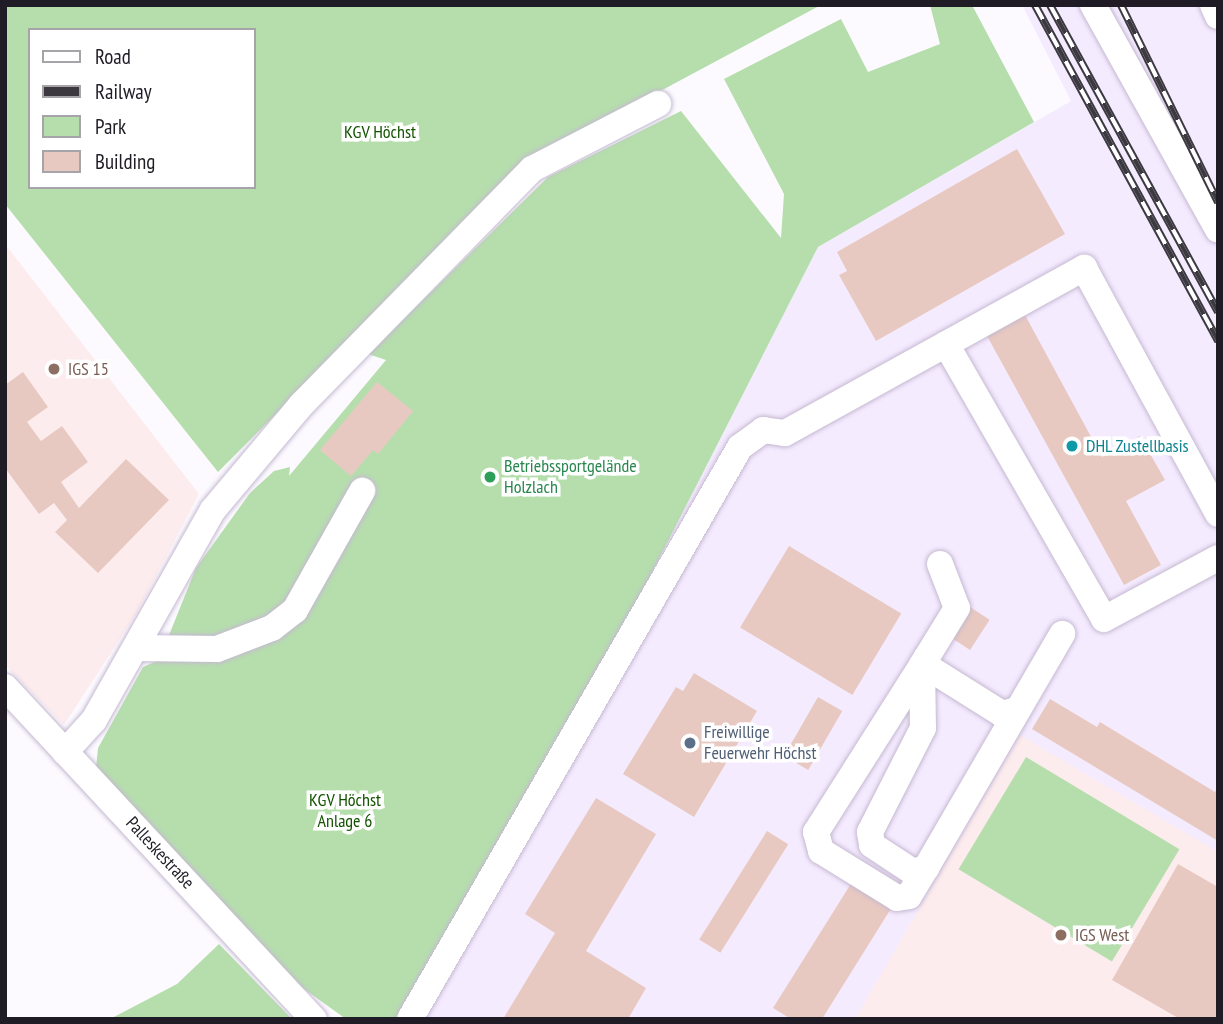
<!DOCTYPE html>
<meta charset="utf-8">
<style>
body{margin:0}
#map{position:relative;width:1223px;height:1024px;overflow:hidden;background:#fcfaff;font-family:"PT Sans Narrow",sans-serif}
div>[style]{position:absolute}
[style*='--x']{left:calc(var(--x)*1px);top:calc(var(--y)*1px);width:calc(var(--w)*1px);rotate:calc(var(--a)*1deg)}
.built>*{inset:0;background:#f5ebff}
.education>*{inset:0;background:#fdecee}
.green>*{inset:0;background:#b6dead;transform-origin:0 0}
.building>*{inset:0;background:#e8c9c1;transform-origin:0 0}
.roads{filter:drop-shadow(0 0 2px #c5b9d1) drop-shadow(0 0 2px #c5b9d1)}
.minor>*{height:26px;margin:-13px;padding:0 13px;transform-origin:13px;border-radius:13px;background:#fff}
.rail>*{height:8px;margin-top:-4px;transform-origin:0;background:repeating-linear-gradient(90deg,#fff 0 16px,#3c3941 0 32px);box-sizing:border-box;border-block:2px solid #3c3941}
.dots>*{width:19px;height:19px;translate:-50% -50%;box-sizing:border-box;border:4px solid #fff;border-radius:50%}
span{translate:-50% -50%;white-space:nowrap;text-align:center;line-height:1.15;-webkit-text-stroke:7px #fff;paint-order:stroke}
.park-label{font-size:18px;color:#135300}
.education-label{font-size:18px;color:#785e54}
.left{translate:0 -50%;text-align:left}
.culture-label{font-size:18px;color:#0d838f}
.leisure-label{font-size:18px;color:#27864d}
.service-label{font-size:18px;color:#4e5e75}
.street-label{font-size:18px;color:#201c25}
.frame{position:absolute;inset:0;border:7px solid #201c25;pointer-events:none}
.legend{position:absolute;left:28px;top:28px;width:228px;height:161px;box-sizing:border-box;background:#fff;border:2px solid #a6a4a8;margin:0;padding:9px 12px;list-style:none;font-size:21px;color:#201c25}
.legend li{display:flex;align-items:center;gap:14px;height:35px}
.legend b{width:35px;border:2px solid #a6a4a8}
</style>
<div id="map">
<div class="built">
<i style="clip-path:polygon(1022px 5px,1218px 5px,1218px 1019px,399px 1019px,558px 757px,818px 247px,1071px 101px)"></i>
</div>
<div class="education">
<i style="clip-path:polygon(5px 244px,199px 494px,136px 614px,64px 725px,5px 665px)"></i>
<i style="clip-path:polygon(1020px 735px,1218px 852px,1218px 1019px,855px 1019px)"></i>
</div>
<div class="green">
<i style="clip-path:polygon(evenodd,5px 5px,821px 5px,528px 162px,218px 472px,5px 204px,5px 5px,30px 30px,254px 30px,254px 187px,30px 187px,30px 30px)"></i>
<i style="clip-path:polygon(930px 5px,972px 5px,1034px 122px,818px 247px,558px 757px,399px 1019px,346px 1019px,297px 984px,96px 768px,98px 748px,143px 667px,159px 660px,196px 568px,250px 493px,274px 471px,290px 467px,289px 476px,386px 360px,368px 354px,548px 177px,681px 111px,781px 238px,784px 194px,724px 79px,841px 19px,868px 72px,940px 44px)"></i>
<i style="left:1026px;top:757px;width:179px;height:131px;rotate:31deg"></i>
<i style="clip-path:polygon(219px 944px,292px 1019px,110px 1019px,177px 984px)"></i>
</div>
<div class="building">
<i style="clip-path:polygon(1017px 149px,1065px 234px,876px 341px,839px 275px,847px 271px,837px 252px)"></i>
<i style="clip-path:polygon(1025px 315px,1102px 457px,1140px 436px,1165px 480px,1126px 501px,1161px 565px,1124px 585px,987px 336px)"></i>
<i style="clip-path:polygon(23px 372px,48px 407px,27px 422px,41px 441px,62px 426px,88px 462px,61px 482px,79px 508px,126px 459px,169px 500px,98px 573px,55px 532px,67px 520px,54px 503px,39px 514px,5px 468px,5px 385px)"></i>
<i style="clip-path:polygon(377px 382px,413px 411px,378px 454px,373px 450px,351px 476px,320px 450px)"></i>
<i style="left:789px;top:546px;width:131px;height:95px;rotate:31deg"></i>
<i style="left:967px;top:605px;width:27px;height:36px;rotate:33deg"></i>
<i style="clip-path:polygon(694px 673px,757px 711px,694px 817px,623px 774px,676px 687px,683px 691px)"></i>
<i style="left:818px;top:697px;width:28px;height:68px;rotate:30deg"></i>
<i style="clip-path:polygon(1050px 699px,1097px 727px,1100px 722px,1215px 792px,1218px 786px,1218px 841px,1032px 729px)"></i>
<i style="clip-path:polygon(596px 798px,656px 834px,586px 951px,646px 988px,628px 1019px,503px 1019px,555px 933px,525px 914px)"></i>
<i style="left:767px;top:831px;width:25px;height:128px;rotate:32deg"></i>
<i style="clip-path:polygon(1178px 864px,1218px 887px,1218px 1019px,1180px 1019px,1112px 980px)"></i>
<i style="clip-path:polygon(852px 882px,892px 907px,822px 1019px,791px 1019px,773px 1008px)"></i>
</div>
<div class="roads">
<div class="minor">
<i style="--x:1093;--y:5;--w:257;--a:60.9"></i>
<i style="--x:1213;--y:5;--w:12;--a:66"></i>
<i style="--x:946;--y:344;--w:317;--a:60.1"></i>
<i style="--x:1104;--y:619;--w:129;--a:-28.2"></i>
<i style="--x:940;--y:564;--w:47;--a:68.9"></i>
<i style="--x:957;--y:608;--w:67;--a:121.6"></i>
<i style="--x:922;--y:665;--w:63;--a:89.1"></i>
<i style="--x:923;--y:728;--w:117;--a:117"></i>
<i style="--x:870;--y:832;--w:13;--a:81"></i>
<i style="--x:872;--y:845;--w:49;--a:33.4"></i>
<i style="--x:913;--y:872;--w:14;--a:-17"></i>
<i style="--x:926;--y:868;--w:271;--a:-59.8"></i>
<i style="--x:137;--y:648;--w:80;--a:0.7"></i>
<i style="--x:217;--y:649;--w:59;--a:-20.9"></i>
<i style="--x:272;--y:628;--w:29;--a:-38"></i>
<i style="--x:295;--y:610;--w:137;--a:-60.6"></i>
<i style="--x:926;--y:658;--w:10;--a:73"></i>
<i style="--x:929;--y:668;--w:86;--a:32.2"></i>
<i style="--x:1002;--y:714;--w:16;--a:-15"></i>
<i style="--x:922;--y:665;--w:198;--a:122.4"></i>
<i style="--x:816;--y:832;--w:20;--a:75"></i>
<i style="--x:821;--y:851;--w:89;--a:31.7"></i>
<i style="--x:897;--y:898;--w:12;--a:-9"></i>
<i style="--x:909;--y:896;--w:33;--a:-59"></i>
<i style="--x:5;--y:687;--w:454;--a:47.1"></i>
<i style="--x:65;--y:752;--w:43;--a:-47.8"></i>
<i style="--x:94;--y:720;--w:241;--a:-60.5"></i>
<i style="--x:213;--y:510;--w:138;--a:-50"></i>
<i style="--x:302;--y:404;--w:329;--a:-45.6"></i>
<i style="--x:532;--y:169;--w:142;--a:-27.3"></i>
<i style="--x:410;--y:1019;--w:660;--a:-60.02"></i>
<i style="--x:740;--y:447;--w:29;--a:-36"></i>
<i style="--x:763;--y:430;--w:22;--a:8"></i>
<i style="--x:785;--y:433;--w:342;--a:-28.9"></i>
<i style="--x:1084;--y:268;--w:280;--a:61.4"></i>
</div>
</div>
<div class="rail">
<i style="--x:1035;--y:5;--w:383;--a:61.4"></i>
<i style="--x:1050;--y:5;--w:350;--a:61.3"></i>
<i style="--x:1121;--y:5;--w:220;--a:63.8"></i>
</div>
<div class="dots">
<i style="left:54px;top:369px;background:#8d6e63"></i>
<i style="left:1072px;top:446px;background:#0f9aa8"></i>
<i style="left:490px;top:477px;background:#2e9e5b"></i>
<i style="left:690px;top:743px;background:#5c6f8a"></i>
<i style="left:1061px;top:935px;background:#8d6e63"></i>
</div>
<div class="park-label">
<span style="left:380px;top:132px">KGV Höchst</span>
<span style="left:345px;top:811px">KGV Höchst<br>Anlage 6</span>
</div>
<div class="education-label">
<span class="left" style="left:68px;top:369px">IGS 15</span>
<span class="left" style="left:1075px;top:935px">IGS West</span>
</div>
<div class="culture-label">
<span class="left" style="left:1086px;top:446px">DHL Zustellbasis</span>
</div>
<div class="leisure-label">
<span class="left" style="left:504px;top:477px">Betriebssportgelände<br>Holzlach</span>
</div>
<div class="service-label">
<span class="left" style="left:704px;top:743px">Freiwillige<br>Feuerwehr Höchst</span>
</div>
<div class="street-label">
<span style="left:160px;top:853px;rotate:47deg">Palleskestraße</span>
</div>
<div class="frame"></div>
<ul class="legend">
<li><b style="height:9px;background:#fff"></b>Road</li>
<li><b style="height:9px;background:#3c3941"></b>Railway</li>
<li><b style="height:19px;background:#b6dead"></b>Park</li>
<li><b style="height:19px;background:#e8c9c1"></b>Building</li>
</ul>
</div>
